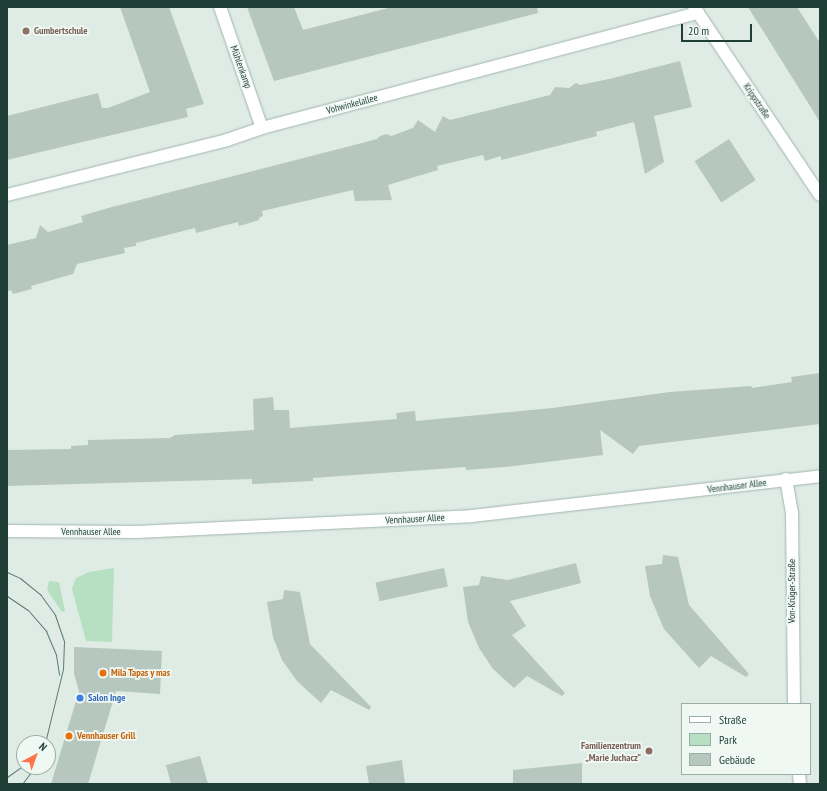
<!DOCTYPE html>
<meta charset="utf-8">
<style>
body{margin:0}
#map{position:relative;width:827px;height:791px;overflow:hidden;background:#dfece6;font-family:"PT Sans Narrow",sans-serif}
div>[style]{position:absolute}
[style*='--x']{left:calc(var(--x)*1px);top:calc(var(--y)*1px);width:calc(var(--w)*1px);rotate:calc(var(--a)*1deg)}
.green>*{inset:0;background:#b6e0c1}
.building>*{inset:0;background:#b5c7bf;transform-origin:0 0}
.roads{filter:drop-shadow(0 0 1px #a2b4ad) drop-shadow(0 0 1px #a2b4ad)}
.minor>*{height:12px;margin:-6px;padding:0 6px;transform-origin:6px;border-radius:6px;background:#fff}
.secondary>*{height:12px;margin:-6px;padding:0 6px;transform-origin:6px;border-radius:6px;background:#fff}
.tram>*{height:1px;margin:-0.5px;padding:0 0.5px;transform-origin:0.5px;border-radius:0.5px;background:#597a71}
.dots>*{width:11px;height:11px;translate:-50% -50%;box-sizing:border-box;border:2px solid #f0f8f4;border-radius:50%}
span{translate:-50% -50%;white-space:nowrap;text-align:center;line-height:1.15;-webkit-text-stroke:3.5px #f0f8f4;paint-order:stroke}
.education-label{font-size:10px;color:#785e54;font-weight:700}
.left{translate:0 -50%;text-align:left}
.right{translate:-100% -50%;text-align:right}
.street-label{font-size:10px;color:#1f3e35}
.food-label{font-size:10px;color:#c56008;font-weight:700}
.shop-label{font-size:10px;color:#366cbe;font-weight:700}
.frame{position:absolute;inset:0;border:8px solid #1f3e35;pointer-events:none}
.legend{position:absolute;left:681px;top:703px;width:130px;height:72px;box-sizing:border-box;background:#f0f8f4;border:1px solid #9caea8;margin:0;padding:5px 7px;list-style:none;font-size:12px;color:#1f3e35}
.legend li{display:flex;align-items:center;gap:8px;height:20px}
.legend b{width:20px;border:1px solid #9caea8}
.north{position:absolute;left:16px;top:735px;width:40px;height:40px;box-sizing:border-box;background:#f0f8f4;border:1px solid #9caea8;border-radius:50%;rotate:41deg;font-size:11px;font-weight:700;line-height:16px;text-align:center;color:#1f3e35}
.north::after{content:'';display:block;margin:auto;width:14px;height:18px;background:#ff754b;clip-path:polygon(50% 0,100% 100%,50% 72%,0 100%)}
.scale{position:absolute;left:681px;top:24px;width:71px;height:18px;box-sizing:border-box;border:2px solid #1f3e35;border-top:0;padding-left:5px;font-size:12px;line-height:14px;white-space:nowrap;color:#1f3e35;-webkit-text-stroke:3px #f0f8f4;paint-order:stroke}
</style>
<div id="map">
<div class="green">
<i style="clip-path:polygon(114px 568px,112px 642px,86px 641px,72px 589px,76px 578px,89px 572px)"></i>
<i style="clip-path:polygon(49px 581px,59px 582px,65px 611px,62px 612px,47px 590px)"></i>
</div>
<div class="building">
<i style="clip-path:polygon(120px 7px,169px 7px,204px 104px,186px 109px,188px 117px,7px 160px,7px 116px,98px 93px,102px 108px,108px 108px,150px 92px)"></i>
<i style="clip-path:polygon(247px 7px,294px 7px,303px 30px,392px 7px,537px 7px,538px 13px,274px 81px)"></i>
<i style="clip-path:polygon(748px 7px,797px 7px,820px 43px,820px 122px)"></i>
<i style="clip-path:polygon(680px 61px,692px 107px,654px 116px,664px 162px,645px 174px,634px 122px,596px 132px,597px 136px,501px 160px,501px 156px,485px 161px,483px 155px,437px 166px,438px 170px,388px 185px,392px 200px,355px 201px,353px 190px,262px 211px,263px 216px,259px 218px,259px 220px,239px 226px,238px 222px,196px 233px,195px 228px,136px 243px,136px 246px,124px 248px,125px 253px,77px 264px,73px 274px,31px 286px,32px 289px,13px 294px,11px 290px,7px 292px,7px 245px,36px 238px,40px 225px,48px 232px,83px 222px,81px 216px,112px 207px,362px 143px,377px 139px,380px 136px,387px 134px,391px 136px,413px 128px,418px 120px,435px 132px,443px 116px,450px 120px,550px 95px,555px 87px,569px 88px,576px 83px,580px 85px,609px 79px)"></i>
<i style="left:729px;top:139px;width:49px;height:41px;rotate:57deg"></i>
<i style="clip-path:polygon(820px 373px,820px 424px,639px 446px,633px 454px,600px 430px,603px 455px,505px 467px,466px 470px,466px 467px,313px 478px,313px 481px,252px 484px,252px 479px,7px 486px,7px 450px,71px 449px,71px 446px,88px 445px,88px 440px,170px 438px,175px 435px,254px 430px,253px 399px,273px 397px,274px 410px,289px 410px,290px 428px,397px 419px,396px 413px,415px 411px,416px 421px,552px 408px,670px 392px,751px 386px,752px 388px,792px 382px,791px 377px)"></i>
<i style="clip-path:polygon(663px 555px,678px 557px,689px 605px,749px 674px,746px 677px,711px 656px,699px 668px,664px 629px,650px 596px,645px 566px,662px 564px)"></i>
<i style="clip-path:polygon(576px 563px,581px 583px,510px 601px,526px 626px,512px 635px,565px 693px,562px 696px,527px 676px,514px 688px,493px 669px,479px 648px,468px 622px,463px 587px,479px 585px,481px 576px,508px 580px)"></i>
<i style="left:444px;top:568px;width:19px;height:70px;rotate:78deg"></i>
<i style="clip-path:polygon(284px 590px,300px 592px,310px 644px,371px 707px,369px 710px,331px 690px,321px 703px,297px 681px,282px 660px,273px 637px,267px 602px,283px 599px)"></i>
<i style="clip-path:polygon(74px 647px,162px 651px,160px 694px,116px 691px,88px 784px,51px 784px,79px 691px,74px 674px)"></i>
<i style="clip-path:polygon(200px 756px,208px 784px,171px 784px,166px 765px)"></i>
<i style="clip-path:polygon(402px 760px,405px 784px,369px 784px,366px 766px)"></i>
<i style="clip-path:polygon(582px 763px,582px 784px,513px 784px,513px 770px)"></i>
</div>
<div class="roads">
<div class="minor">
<i style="--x:220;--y:7;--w:128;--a:70.9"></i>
<i style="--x:694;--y:7;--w:226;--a:56.2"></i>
<i style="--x:7;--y:195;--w:227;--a:-14"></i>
<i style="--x:227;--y:140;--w:37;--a:-19"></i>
<i style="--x:262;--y:128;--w:451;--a:-14.8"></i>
<i style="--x:786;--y:479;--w:34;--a:80"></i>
<i style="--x:792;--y:512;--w:192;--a:89.4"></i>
<i style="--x:799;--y:774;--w:10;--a:84"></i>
</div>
<div class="secondary">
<i style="--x:7;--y:531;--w:130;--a:0.4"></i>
<i style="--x:137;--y:532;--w:334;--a:-2.7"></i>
<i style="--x:471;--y:516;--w:351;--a:-6.5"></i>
</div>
</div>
<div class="tram">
<i style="--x:7;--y:572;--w:14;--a:25"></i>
<i style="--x:20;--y:578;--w:26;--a:39"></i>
<i style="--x:40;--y:594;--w:26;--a:54"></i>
<i style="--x:55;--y:615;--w:28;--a:71"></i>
<i style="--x:64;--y:641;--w:28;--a:92"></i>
<i style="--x:63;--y:669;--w:76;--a:103.7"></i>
<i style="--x:7;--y:596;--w:25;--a:34"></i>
<i style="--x:28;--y:610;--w:28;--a:49"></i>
<i style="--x:46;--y:631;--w:26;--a:67"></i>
<i style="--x:56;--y:655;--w:20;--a:81"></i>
<i style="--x:7;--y:777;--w:21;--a:-35"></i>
<i style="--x:22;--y:784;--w:21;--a:-53"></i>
</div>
<div class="dots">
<i style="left:26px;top:31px;background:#8d6e63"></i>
<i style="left:103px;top:673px;background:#e8710a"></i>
<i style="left:80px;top:698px;background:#3f7fe0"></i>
<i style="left:69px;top:736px;background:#e8710a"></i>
<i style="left:649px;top:751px;background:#8d6e63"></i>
</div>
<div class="education-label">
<span class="left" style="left:34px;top:31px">Gumbertschule</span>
<span class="right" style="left:641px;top:751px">Familienzentrum<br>„Marie Juchacz“</span>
</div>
<div class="street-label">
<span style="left:241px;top:67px;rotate:70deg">Mühlenkamp</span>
<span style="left:757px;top:101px;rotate:56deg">Krippstraße</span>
<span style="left:352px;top:104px;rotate:-15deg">Vohwinkelallee</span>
<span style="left:737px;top:486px;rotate:-7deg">Vennhauser Allee</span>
<span style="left:415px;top:519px;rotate:-3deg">Vennhauser Allee</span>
<span style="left:91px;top:532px">Vennhauser Allee</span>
<span style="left:792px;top:591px;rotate:-90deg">Von-Krüger-Straße</span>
</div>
<div class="food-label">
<span class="left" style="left:111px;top:673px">Mila Tapas y mas</span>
<span class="left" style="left:77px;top:736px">Vennhauser Grill</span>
</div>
<div class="shop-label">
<span class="left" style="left:88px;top:698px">Salon Inge</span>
</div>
<div class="frame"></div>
<ul class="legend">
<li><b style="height:5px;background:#fff"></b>Straße</li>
<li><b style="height:11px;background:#b6e0c1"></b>Park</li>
<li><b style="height:11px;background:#b5c7bf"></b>Gebäude</li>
</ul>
<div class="north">N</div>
<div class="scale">20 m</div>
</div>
